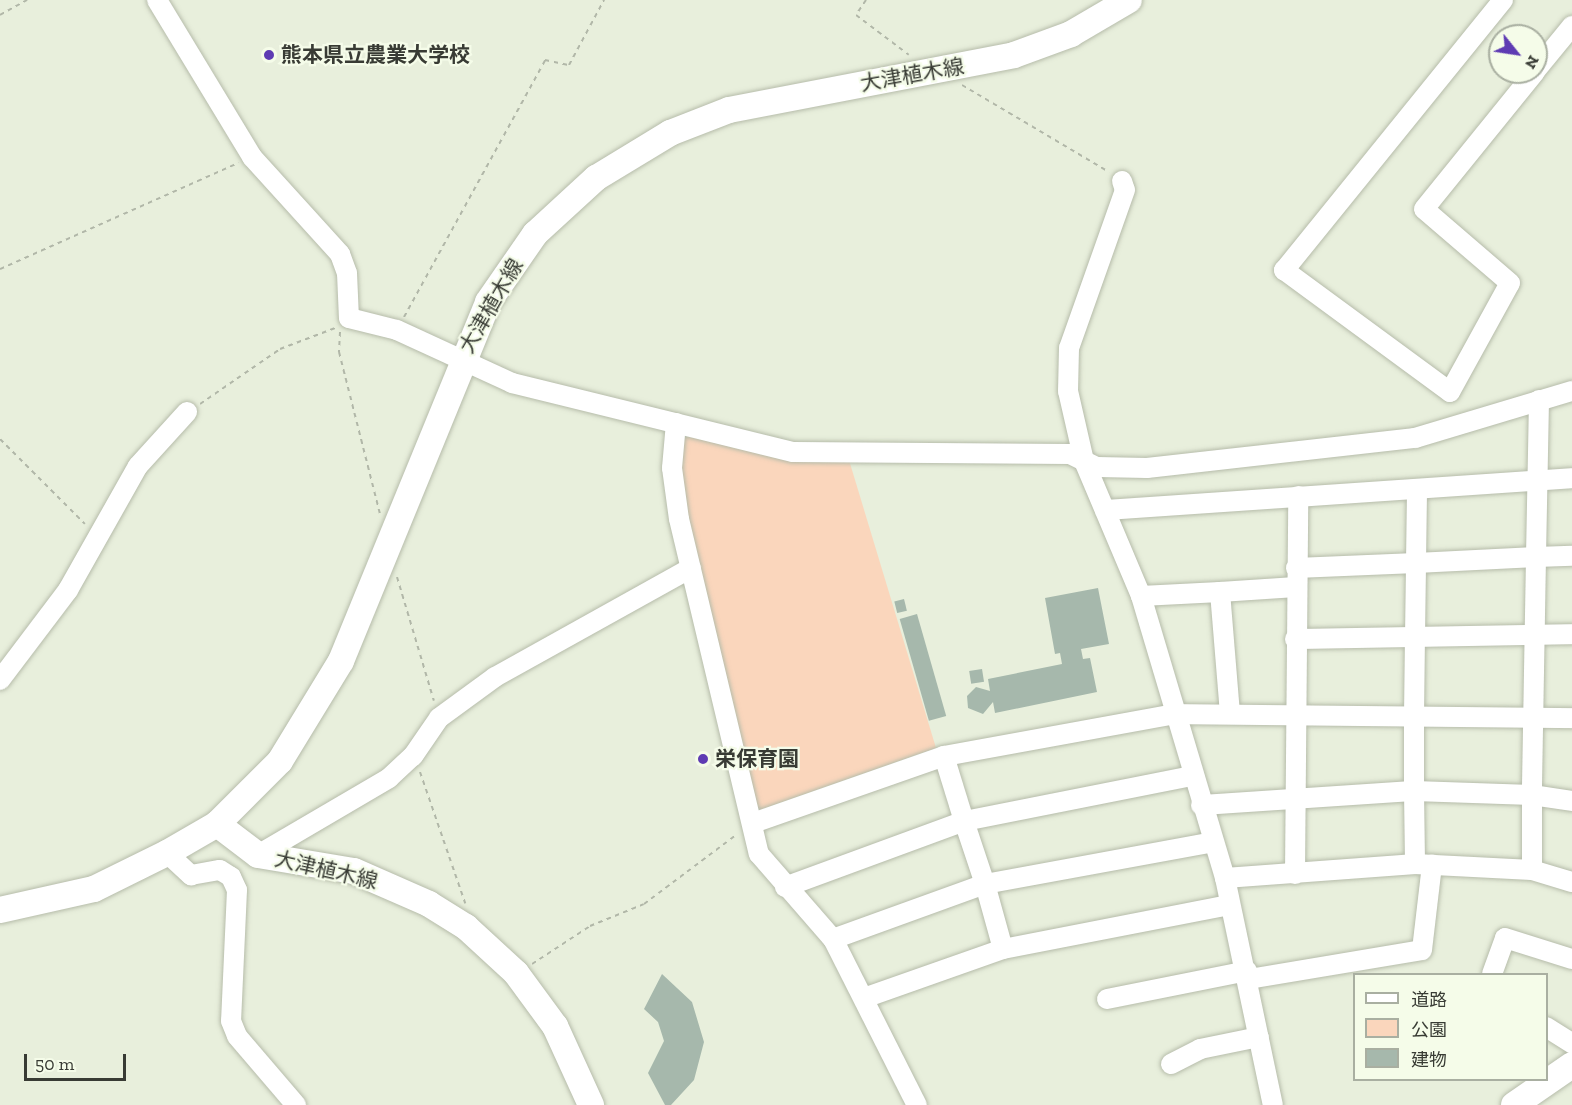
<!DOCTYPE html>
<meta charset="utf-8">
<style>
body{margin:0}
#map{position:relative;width:1572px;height:1105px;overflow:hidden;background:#e8efdc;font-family:"Zilla Slab","Noto Sans JP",serif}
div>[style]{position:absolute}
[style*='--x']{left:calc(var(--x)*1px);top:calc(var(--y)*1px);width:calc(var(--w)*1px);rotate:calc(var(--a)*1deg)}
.green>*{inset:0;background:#fad6bc}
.building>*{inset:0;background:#a6b8ac;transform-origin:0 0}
.path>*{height:2px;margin-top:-1px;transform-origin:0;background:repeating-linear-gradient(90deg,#b1b7a8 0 4.5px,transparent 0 9px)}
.roads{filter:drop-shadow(0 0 2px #b6bcaa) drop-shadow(0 0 2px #b6bcaa)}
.minor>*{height:20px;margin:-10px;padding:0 10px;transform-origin:10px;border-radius:10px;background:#fff}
.major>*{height:26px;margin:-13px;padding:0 13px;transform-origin:13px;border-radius:13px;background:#fff}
.dots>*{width:16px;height:16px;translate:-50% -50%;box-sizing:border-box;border:3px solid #f5fce9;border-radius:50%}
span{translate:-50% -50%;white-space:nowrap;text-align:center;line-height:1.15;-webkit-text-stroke:4.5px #f5fce9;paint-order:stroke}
.poi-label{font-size:21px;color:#383b34;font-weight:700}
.left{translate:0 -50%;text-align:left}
.street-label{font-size:21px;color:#383b34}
.legend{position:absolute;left:1353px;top:973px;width:195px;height:108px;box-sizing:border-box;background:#f5fce9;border:2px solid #a9afa1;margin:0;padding:8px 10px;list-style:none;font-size:18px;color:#383b34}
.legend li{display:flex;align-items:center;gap:12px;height:30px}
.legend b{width:30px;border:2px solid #a9afa1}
.north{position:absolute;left:1488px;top:24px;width:60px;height:60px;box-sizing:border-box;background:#f5fce9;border:2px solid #a9afa1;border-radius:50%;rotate:120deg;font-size:16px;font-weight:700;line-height:24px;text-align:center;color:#383b34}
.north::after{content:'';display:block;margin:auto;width:21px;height:27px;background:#5e3bb3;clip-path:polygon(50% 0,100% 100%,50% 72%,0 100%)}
.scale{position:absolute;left:24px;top:1054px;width:102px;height:27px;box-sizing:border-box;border:3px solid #383b34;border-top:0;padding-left:8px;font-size:18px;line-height:21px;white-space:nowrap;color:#383b34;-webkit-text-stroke:4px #f5fce9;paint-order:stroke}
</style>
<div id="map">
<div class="green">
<i style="clip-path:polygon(694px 433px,849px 460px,936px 748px,760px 810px,755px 805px,677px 467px,683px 439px)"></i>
</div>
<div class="building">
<i style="clip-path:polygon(1098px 588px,1109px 644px,1081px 649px,1083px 659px,1090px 658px,1097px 692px,995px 713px,993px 702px,983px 714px,968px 708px,967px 696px,976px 687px,990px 691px,988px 679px,1062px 664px,1060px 653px,1055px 654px,1045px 598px)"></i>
<i style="left:904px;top:599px;width:12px;height:10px;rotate:76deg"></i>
<i style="left:917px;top:614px;width:106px;height:18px;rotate:74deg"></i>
<i style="left:982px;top:669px;width:13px;height:13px;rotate:81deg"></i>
<i style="clip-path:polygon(662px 974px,692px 1002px,704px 1042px,694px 1080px,671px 1105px,665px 1105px,648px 1073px,664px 1041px,658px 1022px,644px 1009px)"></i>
</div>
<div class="path">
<i style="--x:866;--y:0;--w:18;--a:124"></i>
<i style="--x:856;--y:15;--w:66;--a:37"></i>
<i style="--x:0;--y:15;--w:31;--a:-29"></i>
<i style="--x:962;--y:85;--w:171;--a:30.6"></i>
<i style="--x:0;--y:269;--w:261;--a:-24"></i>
<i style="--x:404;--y:317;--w:293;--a:-61.2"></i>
<i style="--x:545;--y:60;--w:25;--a:12"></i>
<i style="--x:569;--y:65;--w:74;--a:-61.7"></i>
<i style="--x:340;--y:332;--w:20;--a:93"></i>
<i style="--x:339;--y:352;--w:167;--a:75.8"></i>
<i style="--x:200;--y:404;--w:97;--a:-34.5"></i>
<i style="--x:280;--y:349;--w:59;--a:-20.9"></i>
<i style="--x:0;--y:439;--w:120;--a:45"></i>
<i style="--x:397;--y:577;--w:129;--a:73.4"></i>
<i style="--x:420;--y:772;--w:139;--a:71"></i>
<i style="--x:532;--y:964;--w:69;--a:-33.2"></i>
<i style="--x:590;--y:926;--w:58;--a:-22.2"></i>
<i style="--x:644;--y:904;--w:115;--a:-36.9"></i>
</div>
<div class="roads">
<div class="minor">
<i style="--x:157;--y:0;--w:184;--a:58.8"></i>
<i style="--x:252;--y:157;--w:131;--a:47.8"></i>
<i style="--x:340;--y:254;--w:20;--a:70"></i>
<i style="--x:347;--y:273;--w:45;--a:87.5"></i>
<i style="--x:349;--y:318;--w:49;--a:14"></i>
<i style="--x:397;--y:330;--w:127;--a:24.7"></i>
<i style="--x:512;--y:383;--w:289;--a:13.8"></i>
<i style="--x:793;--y:452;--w:277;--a:0.4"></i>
<i style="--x:1070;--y:454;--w:30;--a:26"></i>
<i style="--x:1097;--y:467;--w:50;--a:1.1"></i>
<i style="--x:1147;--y:468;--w:270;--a:-6.4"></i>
<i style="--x:1415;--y:438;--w:164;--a:-16.7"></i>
<i style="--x:1503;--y:0;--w:348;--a:129"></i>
<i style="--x:1284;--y:270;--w:206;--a:36.3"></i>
<i style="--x:1450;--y:392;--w:124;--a:-61.2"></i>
<i style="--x:1510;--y:283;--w:113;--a:-139.3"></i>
<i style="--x:1424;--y:209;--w:176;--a:-51"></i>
<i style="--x:1536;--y:70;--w:57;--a:-50.7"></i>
<i style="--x:1122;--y:181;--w:9;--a:72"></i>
<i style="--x:1125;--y:190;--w:168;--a:109.5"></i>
<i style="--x:1069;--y:348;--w:43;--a:91.3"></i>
<i style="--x:1068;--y:391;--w:72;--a:77.1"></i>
<i style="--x:1084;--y:461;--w:147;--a:67.1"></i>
<i style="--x:1141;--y:596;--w:294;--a:73.4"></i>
<i style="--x:1225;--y:878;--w:232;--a:78.1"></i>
<i style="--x:1539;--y:400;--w:157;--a:91.1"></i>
<i style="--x:1536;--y:557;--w:36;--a:-2"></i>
<i style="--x:676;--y:423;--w:45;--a:95.1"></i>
<i style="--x:672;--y:468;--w:51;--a:82.2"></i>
<i style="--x:679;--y:519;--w:344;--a:76.6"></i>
<i style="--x:759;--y:854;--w:113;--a:49"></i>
<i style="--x:833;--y:939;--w:186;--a:63.2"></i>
<i style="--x:1105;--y:510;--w:468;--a:-3.9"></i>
<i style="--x:1296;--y:568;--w:120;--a:-2.4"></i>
<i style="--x:1416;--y:563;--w:120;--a:-2.9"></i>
<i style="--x:1536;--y:557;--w:238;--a:91"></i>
<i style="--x:1532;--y:795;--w:118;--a:-178.1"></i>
<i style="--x:1414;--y:791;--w:74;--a:-90"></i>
<i style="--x:1414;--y:717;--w:80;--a:-89.3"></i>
<i style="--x:1415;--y:637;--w:74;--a:-89.2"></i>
<i style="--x:1416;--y:563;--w:73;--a:-89.2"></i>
<i style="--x:1220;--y:592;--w:76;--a:-3.8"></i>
<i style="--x:1141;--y:596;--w:79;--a:-2.9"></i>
<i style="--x:1220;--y:592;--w:122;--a:85.3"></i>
<i style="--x:1295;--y:639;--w:277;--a:-1"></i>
<i style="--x:0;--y:680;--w:113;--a:-52.9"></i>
<i style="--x:68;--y:590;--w:142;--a:-60.6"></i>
<i style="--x:138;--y:466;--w:73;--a:-47.8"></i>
<i style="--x:1192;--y:776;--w:232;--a:168.8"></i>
<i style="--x:964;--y:821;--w:66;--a:71.6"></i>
<i style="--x:985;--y:884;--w:232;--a:-10.4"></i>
<i style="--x:1201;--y:805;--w:213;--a:-3.8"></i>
<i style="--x:1414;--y:791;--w:73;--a:89.2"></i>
<i style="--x:753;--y:823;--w:202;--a:-19.3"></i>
<i style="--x:944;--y:756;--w:234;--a:-10.3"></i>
<i style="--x:1174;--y:714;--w:398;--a:0.6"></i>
<i style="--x:167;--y:853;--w:33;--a:43"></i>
<i style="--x:191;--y:875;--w:29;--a:-10"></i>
<i style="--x:220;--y:870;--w:13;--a:32"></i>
<i style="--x:231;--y:877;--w:14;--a:65"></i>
<i style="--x:237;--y:890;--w:131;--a:92.6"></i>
<i style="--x:231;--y:1021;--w:16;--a:68"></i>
<i style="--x:237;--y:1036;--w:91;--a:49.5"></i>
<i style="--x:258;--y:855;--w:152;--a:-30.4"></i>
<i style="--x:389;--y:778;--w:33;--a:-43"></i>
<i style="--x:413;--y:756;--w:46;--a:-55.6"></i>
<i style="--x:439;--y:718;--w:69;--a:-36.2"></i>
<i style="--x:495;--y:677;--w:224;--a:-29.1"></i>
<i style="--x:1532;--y:870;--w:75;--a:-90"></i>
<i style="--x:1532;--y:795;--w:40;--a:8.5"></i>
<i style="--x:1295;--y:874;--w:378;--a:-89.5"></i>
<i style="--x:1225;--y:878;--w:191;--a:-4.2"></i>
<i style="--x:1415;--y:864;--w:117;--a:2.9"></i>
<i style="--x:1532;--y:870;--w:42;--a:16.7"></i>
<i style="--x:785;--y:887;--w:191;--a:-20.2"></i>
<i style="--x:964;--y:821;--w:68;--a:-107.1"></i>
<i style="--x:833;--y:939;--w:162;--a:-19.9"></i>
<i style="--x:985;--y:884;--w:67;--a:74.5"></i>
<i style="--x:1492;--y:974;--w:38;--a:-70"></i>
<i style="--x:1505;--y:938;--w:70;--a:17.4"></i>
<i style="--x:1249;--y:979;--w:175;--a:-9.5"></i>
<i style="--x:1422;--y:950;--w:86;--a:-83.3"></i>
<i style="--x:864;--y:998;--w:147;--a:-19.4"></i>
<i style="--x:1003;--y:949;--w:231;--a:-11"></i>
<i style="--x:1107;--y:999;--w:143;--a:-11.3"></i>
<i style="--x:1546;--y:1027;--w:31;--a:32"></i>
<i style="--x:1171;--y:1064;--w:33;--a:-27"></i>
<i style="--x:1200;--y:1049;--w:60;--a:-11.5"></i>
</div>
<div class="major">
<i style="--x:217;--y:824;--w:51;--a:37.1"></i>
<i style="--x:258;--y:855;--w:97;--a:9.5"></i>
<i style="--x:354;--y:871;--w:82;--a:23.7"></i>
<i style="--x:429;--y:904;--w:44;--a:31.9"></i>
<i style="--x:466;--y:927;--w:68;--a:42.6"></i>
<i style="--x:516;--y:973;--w:66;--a:53.7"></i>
<i style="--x:555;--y:1026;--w:87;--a:65.5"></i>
<i style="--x:0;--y:910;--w:96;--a:-12.6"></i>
<i style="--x:94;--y:889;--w:81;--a:-26.3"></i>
<i style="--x:167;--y:853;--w:58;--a:-30.1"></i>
<i style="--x:217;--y:824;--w:89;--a:-45"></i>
<i style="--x:280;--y:761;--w:117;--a:-58.6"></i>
<i style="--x:341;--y:661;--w:388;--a:-67.7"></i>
<i style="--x:488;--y:302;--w:83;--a:-55.3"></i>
<i style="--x:535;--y:234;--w:83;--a:-42.6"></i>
<i style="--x:596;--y:178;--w:87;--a:-31.3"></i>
<i style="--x:670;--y:133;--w:63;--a:-21.3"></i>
<i style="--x:729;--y:110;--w:290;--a:-10.9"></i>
<i style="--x:1014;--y:55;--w:61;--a:-20.2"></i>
<i style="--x:1071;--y:34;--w:67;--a:-30.4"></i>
<i style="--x:1514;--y:1105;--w:70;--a:-34.6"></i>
</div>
</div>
<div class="dots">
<i style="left:269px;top:55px;background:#5e3bb3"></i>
<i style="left:703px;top:759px;background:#5e3bb3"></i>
</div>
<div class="poi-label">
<span class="left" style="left:281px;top:55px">熊本県立農業大学校</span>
<span class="left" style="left:715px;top:759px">栄保育園</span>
</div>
<div class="street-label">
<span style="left:912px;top:75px;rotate:-10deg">大津植木線</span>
<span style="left:491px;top:306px;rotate:-60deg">大津植木線</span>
<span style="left:326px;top:870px;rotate:13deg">大津植木線</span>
</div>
<ul class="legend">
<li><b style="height:8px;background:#fff"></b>道路</li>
<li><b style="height:16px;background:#fad6bc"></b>公園</li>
<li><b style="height:16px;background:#a6b8ac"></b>建物</li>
</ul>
<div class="north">N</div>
<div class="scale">50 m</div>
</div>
